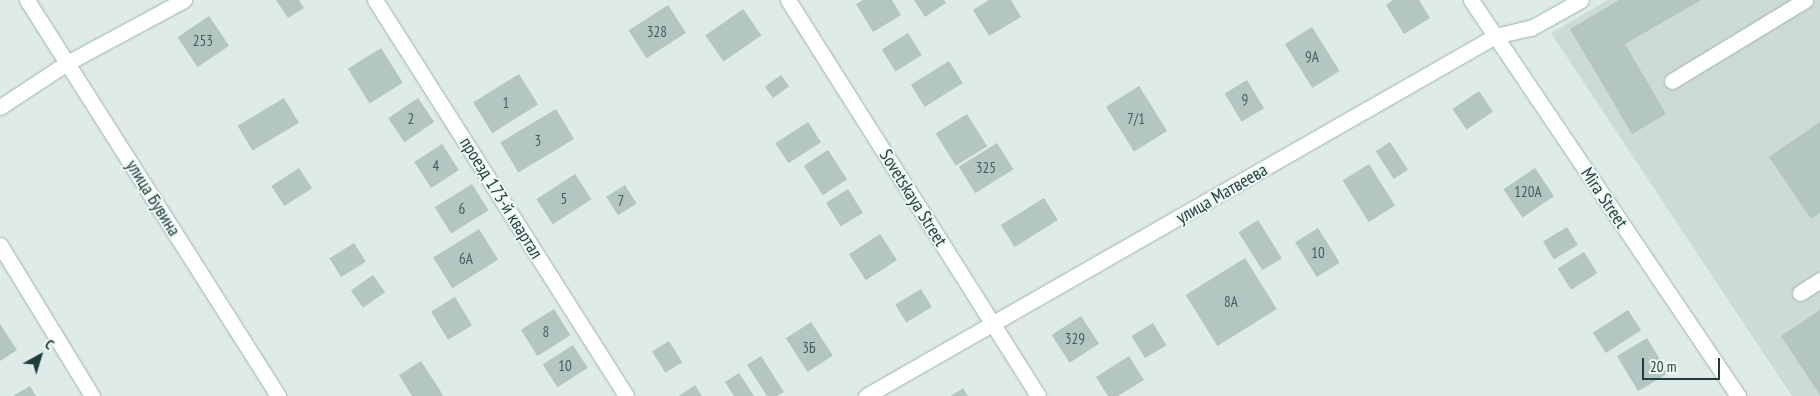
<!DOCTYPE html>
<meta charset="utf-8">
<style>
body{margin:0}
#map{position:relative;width:1820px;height:396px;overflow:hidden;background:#deebe8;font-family:"PT Sans Narrow",sans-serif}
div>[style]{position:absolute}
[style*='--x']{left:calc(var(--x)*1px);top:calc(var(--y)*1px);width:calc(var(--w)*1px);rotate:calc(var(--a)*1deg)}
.built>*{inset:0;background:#ccdbd7}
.building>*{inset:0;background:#b3c6c1;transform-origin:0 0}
.roads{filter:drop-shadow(0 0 1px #a0b3b0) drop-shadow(0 0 1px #a0b3b0)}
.minor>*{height:15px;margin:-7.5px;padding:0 7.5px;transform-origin:7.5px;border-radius:7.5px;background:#fff}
span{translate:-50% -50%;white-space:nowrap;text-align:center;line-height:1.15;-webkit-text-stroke:4px #eef8f5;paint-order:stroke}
.number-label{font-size:15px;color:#425e5c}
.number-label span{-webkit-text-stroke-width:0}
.street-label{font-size:18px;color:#1d3c3a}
.north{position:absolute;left:15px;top:331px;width:50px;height:50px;-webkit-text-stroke:4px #eef8f5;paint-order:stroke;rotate:39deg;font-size:14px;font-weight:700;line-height:20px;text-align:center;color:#1d3c3a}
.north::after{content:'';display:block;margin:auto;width:18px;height:22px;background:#1d3c3a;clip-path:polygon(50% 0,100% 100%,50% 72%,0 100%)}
.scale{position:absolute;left:1642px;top:358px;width:78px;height:22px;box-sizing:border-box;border:2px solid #1d3c3a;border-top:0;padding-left:6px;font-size:15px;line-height:18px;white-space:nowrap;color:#1d3c3a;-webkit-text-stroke:4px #eef8f5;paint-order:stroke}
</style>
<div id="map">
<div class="built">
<i style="clip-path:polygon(1608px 0,1820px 0,1820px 396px,1792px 396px,1551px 33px)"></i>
</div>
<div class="building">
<i style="clip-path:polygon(276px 0,299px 0,304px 8px,288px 18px)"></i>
<i style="clip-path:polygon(863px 0,892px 0,901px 15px,873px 32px,856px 4px)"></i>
<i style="clip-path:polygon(914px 0,944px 0,946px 3px,925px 17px)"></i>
<i style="clip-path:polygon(989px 0,1011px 0,1021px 17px,989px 36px,973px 10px)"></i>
<i style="clip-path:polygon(1393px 0,1419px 0,1430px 18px,1404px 34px,1386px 5px)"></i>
<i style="clip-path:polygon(1619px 0,1701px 0,1625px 44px,1666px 114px,1632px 134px,1570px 29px)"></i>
<i style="left:668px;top:5px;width:33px;height:47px;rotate:57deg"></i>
<i style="left:743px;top:9px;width:32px;height:46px;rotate:55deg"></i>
<i style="left:209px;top:16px;width:36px;height:38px;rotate:56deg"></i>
<i style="left:1312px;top:27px;width:52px;height:32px;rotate:58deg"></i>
<i style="left:908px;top:33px;width:26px;height:31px;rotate:58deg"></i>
<i style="left:381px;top:48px;width:41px;height:39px;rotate:58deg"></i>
<i style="left:949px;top:61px;width:26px;height:45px;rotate:58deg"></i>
<i style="left:519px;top:74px;width:36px;height:54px;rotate:58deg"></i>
<i style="left:781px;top:75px;width:14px;height:20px;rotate:54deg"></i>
<i style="left:1247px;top:80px;width:33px;height:26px;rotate:59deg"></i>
<i style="left:1139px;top:86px;width:53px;height:39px;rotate:58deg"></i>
<i style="left:1479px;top:91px;width:25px;height:32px;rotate:56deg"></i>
<i style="left:284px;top:98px;width:29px;height:54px;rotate:59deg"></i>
<i style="left:418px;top:98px;width:29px;height:36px;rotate:56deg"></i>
<i style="left:556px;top:109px;width:35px;height:65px;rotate:59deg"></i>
<i style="left:967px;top:114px;width:38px;height:37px;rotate:58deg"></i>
<i style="left:808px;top:122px;width:24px;height:39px;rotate:57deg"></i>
<i style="clip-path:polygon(1820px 122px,1820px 213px,1811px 219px,1769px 157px)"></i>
<i style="left:1390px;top:142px;width:33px;height:17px;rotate:57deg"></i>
<i style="left:997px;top:143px;width:31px;height:45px;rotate:58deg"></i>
<i style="left:442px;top:144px;width:31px;height:33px;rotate:57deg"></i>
<i style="left:828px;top:150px;width:35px;height:29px;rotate:57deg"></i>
<i style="left:1369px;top:164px;width:49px;height:31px;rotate:58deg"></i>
<i style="left:299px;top:168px;width:24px;height:33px;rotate:57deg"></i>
<i style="left:1535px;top:168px;width:34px;height:38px;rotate:56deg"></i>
<i style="left:575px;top:174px;width:30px;height:46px;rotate:57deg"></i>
<i style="left:472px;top:184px;width:31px;height:44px;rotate:58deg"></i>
<i style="left:625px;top:185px;width:22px;height:22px;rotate:58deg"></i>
<i style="left:848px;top:189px;width:28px;height:26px;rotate:58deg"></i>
<i style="left:1044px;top:198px;width:26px;height:51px;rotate:58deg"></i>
<i style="left:1258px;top:220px;width:45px;height:23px;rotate:58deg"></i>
<i style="left:1567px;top:227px;width:21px;height:28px;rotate:59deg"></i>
<i style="left:1318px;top:228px;width:41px;height:27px;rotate:58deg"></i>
<i style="left:479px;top:229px;width:36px;height:54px;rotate:58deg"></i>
<i style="left:880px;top:234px;width:31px;height:37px;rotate:57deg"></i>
<i style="left:354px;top:243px;width:22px;height:29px;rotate:58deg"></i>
<i style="left:1584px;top:252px;width:25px;height:31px;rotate:58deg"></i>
<i style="left:1245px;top:258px;width:60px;height:70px;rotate:58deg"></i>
<i style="left:373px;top:275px;width:21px;height:27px;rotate:55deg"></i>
<i style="left:921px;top:289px;width:21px;height:30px;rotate:59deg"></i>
<i style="left:455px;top:297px;width:33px;height:28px;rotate:59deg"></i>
<i style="left:554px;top:309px;width:31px;height:39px;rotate:58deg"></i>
<i style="left:1628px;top:310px;width:24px;height:42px;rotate:57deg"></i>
<i style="clip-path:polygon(1820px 310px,1820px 395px,1781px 336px)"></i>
<i style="left:1081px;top:316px;width:33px;height:35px;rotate:57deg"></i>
<i style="left:811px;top:322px;width:40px;height:30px;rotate:57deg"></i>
<i style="left:1153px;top:323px;width:26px;height:25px;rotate:59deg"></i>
<i style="clip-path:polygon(0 324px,17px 350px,0 361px)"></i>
<i style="left:1647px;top:338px;width:41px;height:35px;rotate:59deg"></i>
<i style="left:669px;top:341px;width:25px;height:20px;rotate:58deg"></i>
<i style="left:573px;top:345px;width:27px;height:36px;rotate:57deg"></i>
<i style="clip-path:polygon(761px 356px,784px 392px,777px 396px,767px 396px,747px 365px)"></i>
<i style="clip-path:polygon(1129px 356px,1144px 380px,1118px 396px,1108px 396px,1096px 377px)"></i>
<i style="clip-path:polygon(421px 361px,443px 395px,442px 396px,412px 396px,399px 375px)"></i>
<i style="clip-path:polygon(739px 373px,754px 396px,734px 396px,725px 382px)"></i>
<i style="clip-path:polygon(695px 385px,702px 396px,679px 396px)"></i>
<i style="clip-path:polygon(30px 386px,36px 396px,13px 396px)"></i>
<i style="clip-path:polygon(963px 388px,968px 396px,951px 396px)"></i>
</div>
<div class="roads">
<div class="minor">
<i style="--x:27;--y:0;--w:469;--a:57.6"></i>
<i style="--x:375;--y:0;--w:469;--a:57.6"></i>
<i style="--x:788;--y:0;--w:468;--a:57.7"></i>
<i style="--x:1471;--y:0;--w:478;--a:56"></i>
<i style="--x:1672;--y:81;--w:156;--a:-31.3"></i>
<i style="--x:0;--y:107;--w:80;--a:-33.3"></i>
<i style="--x:67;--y:63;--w:133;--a:-28.3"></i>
<i style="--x:0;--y:245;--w:177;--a:58.6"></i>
<i style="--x:1800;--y:293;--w:24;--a:-33"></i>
<i style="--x:866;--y:396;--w:725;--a:-29.78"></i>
<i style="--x:1495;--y:36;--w:37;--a:-13"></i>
<i style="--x:1531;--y:28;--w:57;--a:-29.2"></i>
</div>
</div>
<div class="number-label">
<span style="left:657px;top:32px">328</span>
<span style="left:203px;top:41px">253</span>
<span style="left:1312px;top:57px">9А</span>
<span style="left:1245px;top:100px">9</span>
<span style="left:506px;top:103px">1</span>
<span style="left:411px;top:119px">2</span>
<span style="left:1136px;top:119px">7/1</span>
<span style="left:538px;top:141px">3</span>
<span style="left:436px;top:166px">4</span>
<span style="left:986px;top:168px">325</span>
<span style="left:1528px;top:192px">120А</span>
<span style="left:564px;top:199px">5</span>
<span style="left:621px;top:201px">7</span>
<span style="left:462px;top:209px">6</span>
<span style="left:1318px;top:253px">10</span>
<span style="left:466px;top:259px">6А</span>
<span style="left:1231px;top:302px">8А</span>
<span style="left:546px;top:332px">8</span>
<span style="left:1075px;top:339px">329</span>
<span style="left:809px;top:348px">3Б</span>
<span style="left:565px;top:366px">10</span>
</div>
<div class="street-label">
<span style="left:1222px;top:194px;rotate:-30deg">улица Матвеева</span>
<span style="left:153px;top:198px;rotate:58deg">улица Бувина</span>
<span style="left:501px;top:198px;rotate:58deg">проезд 173-й квартал</span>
<span style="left:913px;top:198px;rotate:58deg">Sovetskaya Street</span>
<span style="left:1604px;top:198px;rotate:56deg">Mira Street</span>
</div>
<div class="north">С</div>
<div class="scale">20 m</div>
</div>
